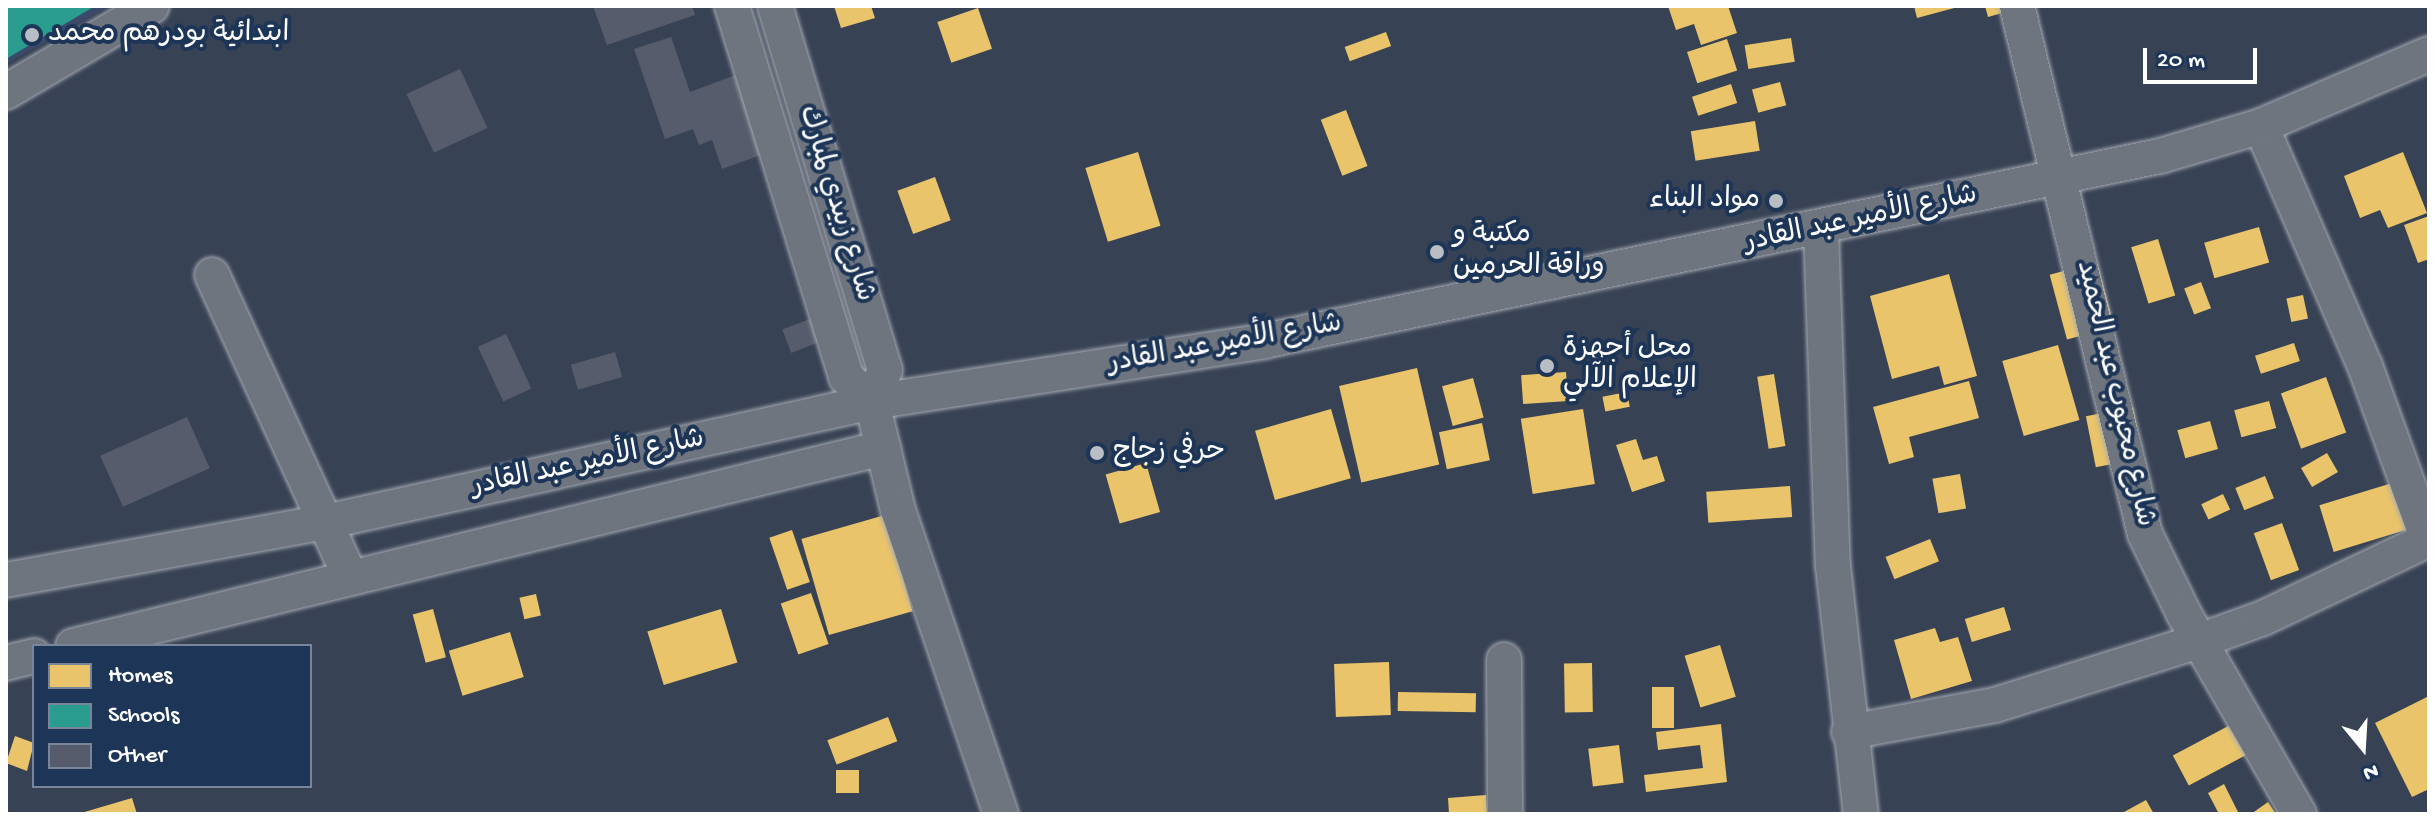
<!DOCTYPE html>
<meta charset="utf-8">
<style>
body{margin:0}
#map{position:relative;width:2435px;height:820px;overflow:hidden;background:#384255;font-family:"Gochi Hand","Playpen Sans Arabic",sans-serif}
div>[style]{position:absolute}
[style*='--x']{left:calc(var(--x)*1px);top:calc(var(--y)*1px);width:calc(var(--w)*1px);rotate:calc(var(--a)*1deg)}
.built>*{inset:0;background:#3b4a6b}
.homes>*{inset:0;background:#e9c46a;transform-origin:0 0}
.schools>*{inset:0;background:#2a9d8f}
.building>*{inset:0;background:#575c6c;transform-origin:0 0}
.roads{filter:drop-shadow(0 0 2px #a5aab2) drop-shadow(0 0 2px #a5aab2)}
.minor>*{height:34px;margin:-17px;padding:0 17px;transform-origin:17px;border-radius:17px;background:#6f757e}
.dots>*{width:22px;height:22px;translate:-50% -50%;box-sizing:border-box;border:4px solid #1d3557;border-radius:50%}
span{translate:-50% -50%;white-space:nowrap;text-align:center;line-height:1.15;-webkit-text-stroke:8px #1d3557;paint-order:stroke}
.poi-label{font-size:28px;color:#fff}
.left{translate:0 -50%;text-align:left}
.right{translate:-100% -50%;text-align:right}
.street-label{font-size:28px;color:#fff}
.frame{position:absolute;inset:0;border:8px solid #fff;pointer-events:none}
.legend{position:absolute;left:32px;top:644px;width:280px;height:144px;box-sizing:border-box;background:#1d3557;border:2px solid #77869a;margin:0;padding:10px 14px;list-style:none;font-size:24px;color:#fff}
.legend li{display:flex;align-items:center;gap:16px;height:40px}
.legend b{width:40px;border:2px solid #77869a}
.north{position:absolute;left:2323px;top:708px;width:80px;height:80px;-webkit-text-stroke:6px #1d3557;paint-order:stroke;rotate:162deg;font-size:22px;font-weight:700;line-height:32px;text-align:center;color:#fff}
.north::after{content:'';display:block;margin:auto;width:28px;height:36px;background:#fff;clip-path:polygon(50% 0,100% 100%,50% 72%,0 100%)}
.scale{position:absolute;left:2143px;top:48px;width:114px;height:36px;box-sizing:border-box;border:4px solid #fff;border-top:0;padding-left:10px;font-size:24px;line-height:28px;white-space:nowrap;color:#fff;-webkit-text-stroke:6px #1d3557;paint-order:stroke}
</style>
<div id="map">
<div class="built">
<i style="clip-path:polygon(6px 6px,108px 6px,6px 64px)"></i>
</div>
<div class="homes">
<i style="clip-path:polygon(834px 6px,871px 6px,875px 18px,841px 28px)"></i>
<i style="clip-path:polygon(1668px 6px,1728px 6px,1737px 33px,1701px 45px,1694px 24px,1676px 30px)"></i>
<i style="clip-path:polygon(1914px 6px,1958px 6px,1958px 7px,1917px 18px)"></i>
<i style="clip-path:polygon(1985px 6px,2022px 6px,2023px 7px,1988px 17px)"></i>
<i style="left:978px;top:8px;width:43px;height:43px;rotate:71deg"></i>
<i style="left:1386px;top:32px;width:15px;height:44px;rotate:70deg"></i>
<i style="left:1791px;top:38px;width:24px;height:47px;rotate:81deg"></i>
<i style="left:1727px;top:39px;width:33px;height:42px;rotate:72deg"></i>
<i style="left:1780px;top:82px;width:24px;height:29px;rotate:75deg"></i>
<i style="left:1731px;top:84px;width:20px;height:41px;rotate:72deg"></i>
<i style="left:1346px;top:110px;width:60px;height:27px;rotate:69deg"></i>
<i style="left:1755px;top:121px;width:30px;height:65px;rotate:81deg"></i>
<i style="left:1138px;top:152px;width:77px;height:55px;rotate:73deg"></i>
<i style="clip-path:polygon(2403px 152px,2427px 213px,2388px 228px,2380px 210px,2360px 218px,2344px 176px)"></i>
<i style="left:935px;top:177px;width:46px;height:40px;rotate:70deg"></i>
<i style="clip-path:polygon(2429px 216px,2429px 259px,2418px 263px,2404px 225px)"></i>
<i style="left:2259px;top:227px;width:37px;height:57px;rotate:74deg"></i>
<i style="left:2158px;top:239px;width:59px;height:28px;rotate:73deg"></i>
<i style="left:2097px;top:262px;width:67px;height:49px;rotate:75deg"></i>
<i style="clip-path:polygon(1949px 274px,1977px 376px,1944px 385px,1939px 366px,1892px 379px,1870px 296px)"></i>
<i style="left:2201px;top:282px;width:28px;height:18px;rotate:69deg"></i>
<i style="left:2303px;top:295px;width:24px;height:17px;rotate:78deg"></i>
<i style="left:2294px;top:343px;width:19px;height:41px;rotate:72deg"></i>
<i style="left:2058px;top:345px;width:78px;height:58px;rotate:74deg"></i>
<i style="left:1417px;top:368px;width:99px;height:80px;rotate:77deg"></i>
<i style="left:1566px;top:372px;width:29px;height:45px;rotate:86deg"></i>
<i style="left:1774px;top:374px;width:73px;height:17px;rotate:81deg"></i>
<i style="left:2326px;top:377px;width:59px;height:48px;rotate:70deg"></i>
<i style="left:1473px;top:378px;width:41px;height:32px;rotate:75deg"></i>
<i style="clip-path:polygon(1969px 381px,1979px 418px,1909px 437px,1914px 457px,1889px 464px,1873px 407px)"></i>
<i style="left:1627px;top:392px;width:15px;height:25px;rotate:79deg"></i>
<i style="left:2269px;top:401px;width:28px;height:36px;rotate:75deg"></i>
<i style="left:2133px;top:407px;width:52px;height:48px;rotate:79deg"></i>
<i style="left:1331px;top:409px;width:72px;height:79px;rotate:74deg"></i>
<i style="left:1583px;top:409px;width:76px;height:63px;rotate:81deg"></i>
<i style="left:2210px;top:421px;width:29px;height:34px;rotate:74deg"></i>
<i style="left:1482px;top:423px;width:38px;height:44px;rotate:78deg"></i>
<i style="clip-path:polygon(1636px 439px,1643px 460px,1657px 456px,1665px 481px,1632px 492px,1616px 445px)"></i>
<i style="left:2327px;top:453px;width:22px;height:30px;rotate:60deg"></i>
<i style="left:1146px;top:463px;width:51px;height:42px;rotate:74deg"></i>
<i style="left:1960px;top:474px;width:35px;height:28px;rotate:80deg"></i>
<i style="left:2265px;top:476px;width:24px;height:32px;rotate:68deg"></i>
<i style="left:2415px;top:476px;width:49px;height:100px;rotate:73deg"></i>
<i style="left:1790px;top:486px;width:31px;height:84px;rotate:86deg"></i>
<i style="left:2223px;top:494px;width:17px;height:24px;rotate:65deg"></i>
<i style="left:885px;top:515px;width:100px;height:87px;rotate:74deg"></i>
<i style="left:2282px;top:523px;width:50px;height:30px;rotate:70deg"></i>
<i style="left:792px;top:530px;width:55px;height:24px;rotate:71deg"></i>
<i style="left:1930px;top:539px;width:24px;height:48px;rotate:68deg"></i>
<i style="left:811px;top:593px;width:54px;height:32px;rotate:71deg"></i>
<i style="left:536px;top:594px;width:22px;height:17px;rotate:77deg"></i>
<i style="left:2004px;top:607px;width:24px;height:41px;rotate:73deg"></i>
<i style="left:433px;top:609px;width:50px;height:21px;rotate:75deg"></i>
<i style="left:721px;top:609px;width:56px;height:77px;rotate:73deg"></i>
<i style="clip-path:polygon(1935px 628px,1940px 642px,1958px 637px,1972px 681px,1911px 699px,1894px 640px)"></i>
<i style="left:510px;top:632px;width:47px;height:64px;rotate:73deg"></i>
<i style="left:1720px;top:645px;width:54px;height:37px;rotate:73deg"></i>
<i style="left:1389px;top:662px;width:53px;height:55px;rotate:88deg"></i>
<i style="left:1592px;top:663px;width:49px;height:28px;rotate:89deg"></i>
<i style="left:1674px;top:687px;width:41px;height:22px;rotate:90deg"></i>
<i style="left:1398px;top:692px;width:78px;height:19px;rotate:1deg"></i>
<i style="clip-path:polygon(2429px 696px,2429px 789px,2412px 797px,2375px 723px)"></i>
<i style="left:888px;top:717px;width:26px;height:65px;rotate:69deg"></i>
<i style="clip-path:polygon(1721px 724px,1727px 782px,1646px 792px,1644px 775px,1703px 768px,1700px 745px,1658px 750px,1656px 732px)"></i>
<i style="left:2232px;top:724px;width:34px;height:67px;rotate:62deg"></i>
<i style="clip-path:polygon(15px 736px,34px 743px,27px 771px,6px 763px)"></i>
<i style="left:1619px;top:745px;width:38px;height:31px;rotate:83deg"></i>
<i style="left:859px;top:770px;width:23px;height:23px;rotate:90deg"></i>
<i style="clip-path:polygon(2224px 784px,2239px 814px,2219px 814px,2208px 793px)"></i>
<i style="clip-path:polygon(1486px 795px,1487px 814px,1449px 814px,1448px 798px)"></i>
<i style="clip-path:polygon(132px 798px,137px 814px,81px 814px,81px 813px)"></i>
<i style="clip-path:polygon(2146px 800px,2154px 814px,2125px 814px,2124px 812px)"></i>
<i style="clip-path:polygon(2268px 802px,2276px 814px,2251px 814px)"></i>
</div>
<div class="schools">
<i style="clip-path:polygon(6px 6px,95px 6px,6px 59px)"></i>
</div>
<div class="building">
<i style="clip-path:polygon(593px 6px,692px 6px,695px 15px,607px 45px)"></i>
<i style="clip-path:polygon(671px 37px,690px 92px,741px 73px,769px 152px,722px 169px,712px 140px,699px 145px,693px 129px,665px 139px,634px 49px)"></i>
<i style="left:460px;top:69px;width:65px;height:59px;rotate:65deg"></i>
<i style="left:815px;top:317px;width:25px;height:35px;rotate:69deg"></i>
<i style="left:506px;top:334px;width:60px;height:31px;rotate:65deg"></i>
<i style="left:615px;top:352px;width:26px;height:46px;rotate:74deg"></i>
<i style="left:187px;top:417px;width:56px;height:95px;rotate:66deg"></i>
</div>
<div class="roads">
<div class="minor">
<i style="--x:732;--y:6;--w:388;--a:72.9"></i>
<i style="--x:846;--y:377;--w:36;--a:44"></i>
<i style="--x:872;--y:402;--w:111;--a:76.5"></i>
<i style="--x:898;--y:510;--w:321;--a:71.3"></i>
<i style="--x:775;--y:6;--w:380;--a:73.2"></i>
<i style="--x:885;--y:370;--w:35;--a:112"></i>
<i style="--x:2017;--y:6;--w:543;--a:76.37"></i>
<i style="--x:2145;--y:534;--w:89;--a:64"></i>
<i style="--x:2184;--y:614;--w:231;--a:60.1"></i>
<i style="--x:6;--y:92;--w:169;--a:-30.5"></i>
<i style="--x:2261;--y:126;--w:262;--a:66.6"></i>
<i style="--x:2365;--y:366;--w:185;--a:70.1"></i>
<i style="--x:1821;--y:229;--w:337;--a:88"></i>
<i style="--x:1833;--y:566;--w:250;--a:83.6"></i>
<i style="--x:212;--y:275;--w:332;--a:65.4"></i>
<i style="--x:6;--y:580;--w:324;--a:-10.3"></i>
<i style="--x:325;--y:522;--w:560;--a:-12.37"></i>
<i style="--x:872;--y:402;--w:397;--a:-8.8"></i>
<i style="--x:1264;--y:341;--w:915;--a:-11.67"></i>
<i style="--x:2160;--y:156;--w:105;--a:-16.5"></i>
<i style="--x:2261;--y:126;--w:183;--a:-23.2"></i>
<i style="--x:73;--y:646;--w:834;--a:-13.74"></i>
<i style="--x:1504;--y:660;--w:154;--a:89.6"></i>
<i style="--x:6;--y:663;--w:29;--a:-14"></i>
<i style="--x:1849;--y:732;--w:148;--a:-10.5"></i>
<i style="--x:1995;--y:705;--w:217;--a:-17.4"></i>
<i style="--x:2202;--y:640;--w:65;--a:-19.8"></i>
<i style="--x:2263;--y:618;--w:184;--a:-25.4"></i>
</div>
</div>
<div class="dots">
<i style="left:32px;top:35px;background:#b9bdc4"></i>
<i style="left:1776px;top:201px;background:#b9bdc4"></i>
<i style="left:1437px;top:252px;background:#b9bdc4"></i>
<i style="left:1547px;top:366px;background:#b9bdc4"></i>
<i style="left:1097px;top:453px;background:#b9bdc4"></i>
</div>
<div class="poi-label">
<span class="left" style="left:48px;top:35px">ابتدائية بودرهم محمد</span>
<span class="right" style="left:1760px;top:201px">مواد البناء</span>
<span class="left" style="left:1453px;top:252px">مكتبة و<br>وراقة الحرمين</span>
<span class="left" style="left:1563px;top:366px">محل أجهزة<br>الإعلام الآلي</span>
<span class="left" style="left:1113px;top:453px">حرفي زجاج</span>
</div>
<div class="street-label">
<span style="left:835px;top:204px;rotate:73deg">شارع زبيدي لمبارك</span>
<span style="left:1861px;top:220px;rotate:-12deg">شارع الأمير عبد القادر</span>
<span style="left:1225px;top:345px;rotate:-10deg">شارع الأمير عبد القادر</span>
<span style="left:2114px;top:394px;rotate:77deg">شارع محبوب عبد الحميد</span>
<span style="left:588px;top:464px;rotate:-12deg">شارع الأمير عبد القادر</span>
</div>
<div class="frame"></div>
<ul class="legend">
<li><b style="height:22px;background:#e9c46a"></b>Homes</li>
<li><b style="height:22px;background:#2a9d8f"></b>Schools</li>
<li><b style="height:22px;background:#575c6c"></b>Other</li>
</ul>
<div class="north">N</div>
<div class="scale">20 m</div>
</div>
